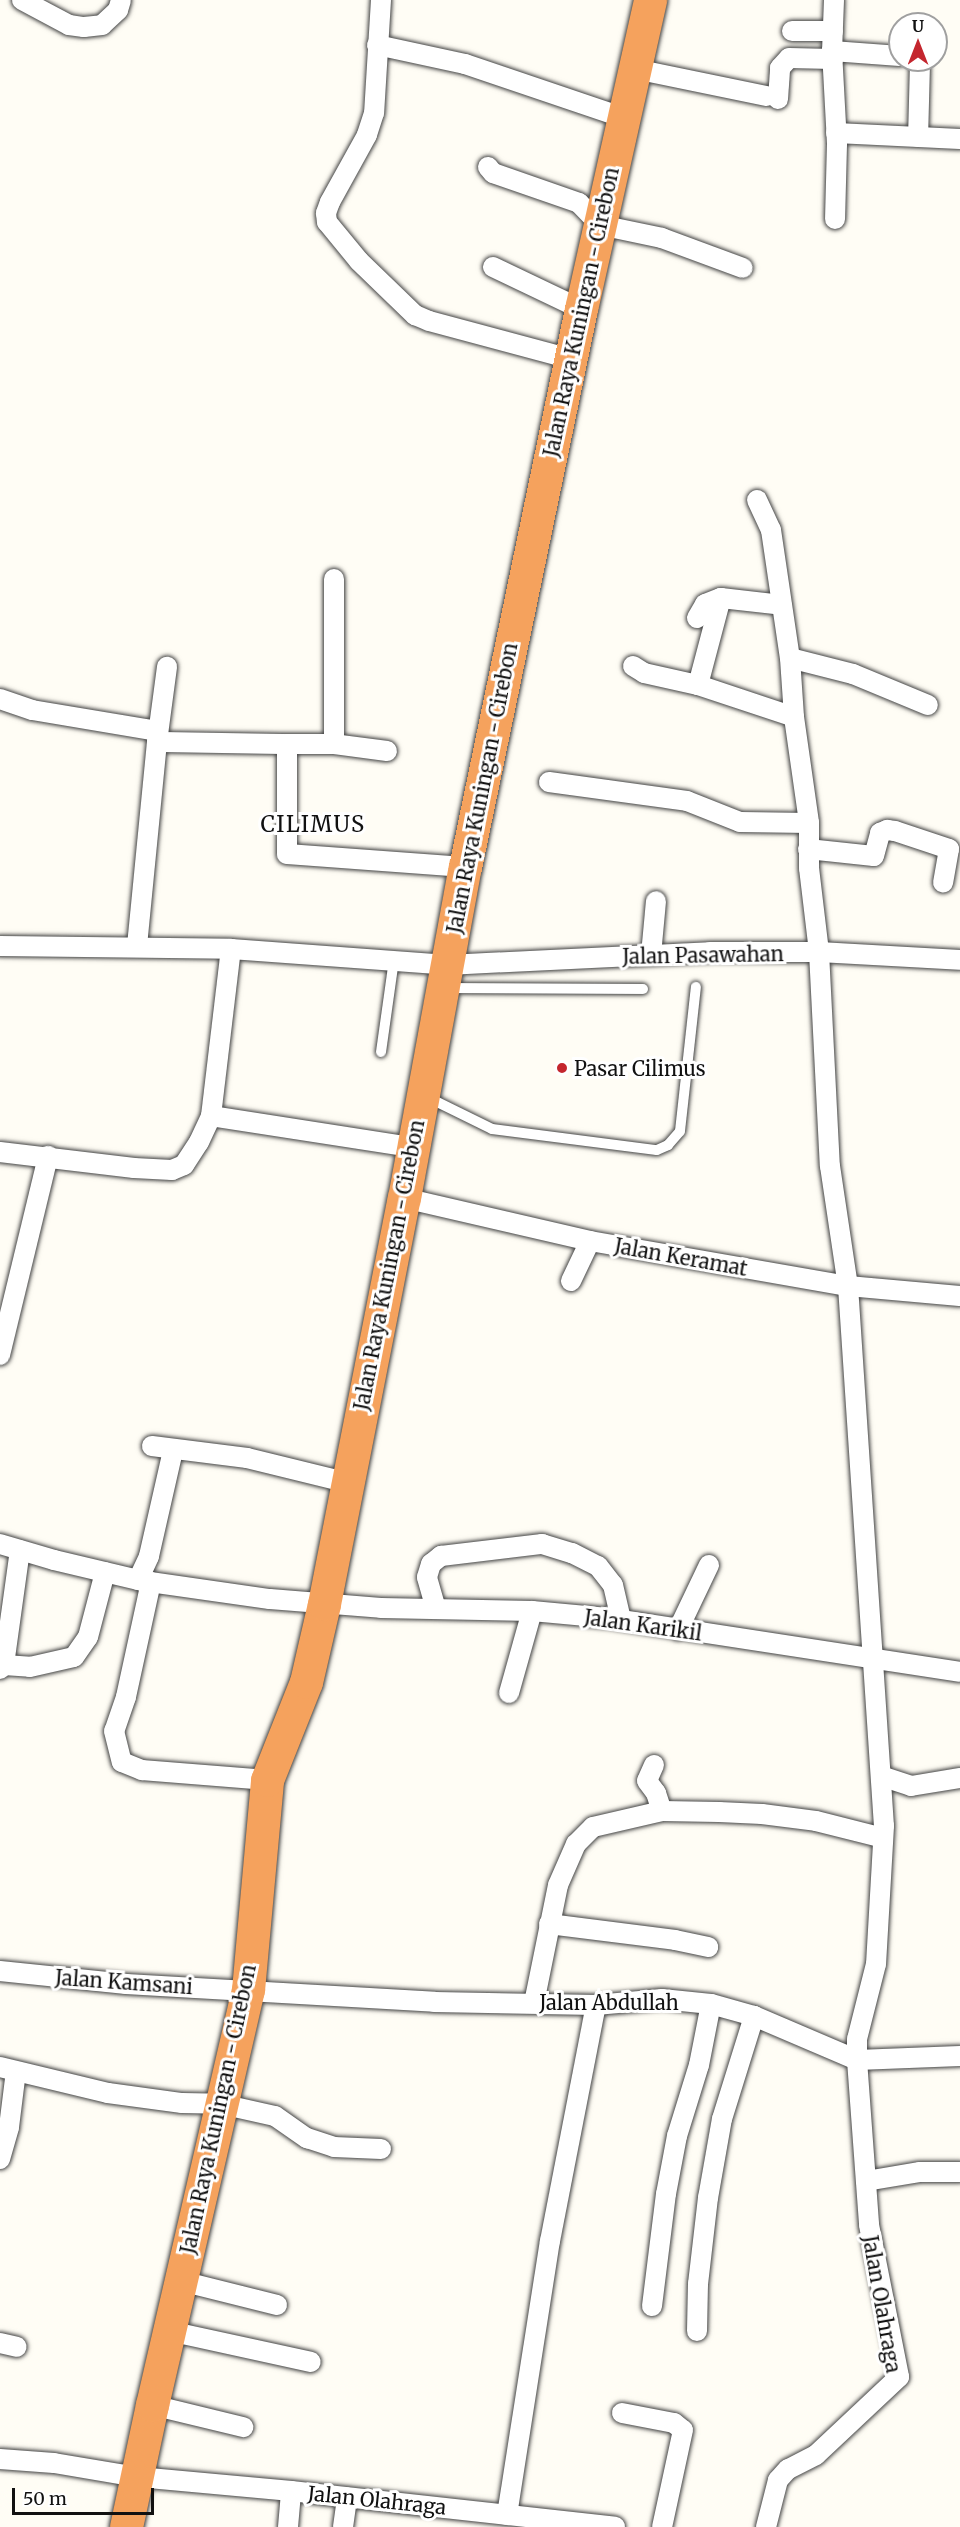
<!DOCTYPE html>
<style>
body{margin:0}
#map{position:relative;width:960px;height:2527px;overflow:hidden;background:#fffdf5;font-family:Merriweather,serif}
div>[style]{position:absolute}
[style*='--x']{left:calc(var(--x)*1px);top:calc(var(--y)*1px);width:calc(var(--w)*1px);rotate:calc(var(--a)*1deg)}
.roads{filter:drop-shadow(0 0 2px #444) drop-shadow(0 0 2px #444)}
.lane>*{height:10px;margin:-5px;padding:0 5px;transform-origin:5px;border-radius:5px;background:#fff}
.street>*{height:20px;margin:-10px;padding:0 10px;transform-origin:10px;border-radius:10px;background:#fff}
.highway>*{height:33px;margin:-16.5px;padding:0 16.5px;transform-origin:16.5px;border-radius:16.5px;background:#f5a25d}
.dots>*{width:16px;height:16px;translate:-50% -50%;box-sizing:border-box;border:3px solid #fff;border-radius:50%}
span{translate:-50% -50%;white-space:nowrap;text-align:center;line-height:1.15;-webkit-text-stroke:6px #fff;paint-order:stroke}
.street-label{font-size:20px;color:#111}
.poi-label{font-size:20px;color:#111}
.left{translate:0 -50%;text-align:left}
.quarter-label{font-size:22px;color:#111;letter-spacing:1.5px}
.north{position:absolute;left:888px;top:12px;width:60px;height:60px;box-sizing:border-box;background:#fff;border:2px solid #a0a0a0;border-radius:50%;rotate:0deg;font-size:16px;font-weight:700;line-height:24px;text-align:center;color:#111}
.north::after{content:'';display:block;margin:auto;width:21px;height:27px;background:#c4262e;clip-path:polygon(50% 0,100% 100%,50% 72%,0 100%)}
.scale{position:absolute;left:12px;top:2488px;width:142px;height:27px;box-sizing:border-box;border:3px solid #111;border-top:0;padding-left:8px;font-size:18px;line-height:21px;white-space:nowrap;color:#111;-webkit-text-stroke:4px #fff;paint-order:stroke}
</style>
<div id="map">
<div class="roads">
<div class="lane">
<i style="--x:447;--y:988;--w:196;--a:0.3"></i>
<i style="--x:381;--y:1052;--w:93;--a:-82"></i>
<i style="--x:427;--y:1097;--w:72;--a:26.2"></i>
<i style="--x:492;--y:1129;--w:166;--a:7.3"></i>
<i style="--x:657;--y:1150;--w:12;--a:-24"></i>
<i style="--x:668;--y:1145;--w:18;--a:-49"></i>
<i style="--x:680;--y:1131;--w:145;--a:-83.7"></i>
</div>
<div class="street">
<i style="--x:22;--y:0;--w:53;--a:28"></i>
<i style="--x:69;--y:25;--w:15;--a:8"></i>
<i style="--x:84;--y:27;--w:18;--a:-6"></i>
<i style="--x:102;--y:25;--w:22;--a:-43"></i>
<i style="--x:118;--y:10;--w:10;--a:-73"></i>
<i style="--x:381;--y:0;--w:113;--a:93.5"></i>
<i style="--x:374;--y:113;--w:23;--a:108"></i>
<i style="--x:367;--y:135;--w:77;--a:118.9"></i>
<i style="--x:330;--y:202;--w:12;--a:110"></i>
<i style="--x:326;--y:213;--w:9;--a:84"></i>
<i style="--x:327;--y:222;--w:50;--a:50.6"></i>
<i style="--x:359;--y:261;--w:78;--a:44"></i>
<i style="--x:415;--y:315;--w:15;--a:23"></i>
<i style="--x:429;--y:321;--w:147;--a:15"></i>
<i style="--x:834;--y:0;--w:51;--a:92.2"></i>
<i style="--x:832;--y:51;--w:93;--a:86.9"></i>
<i style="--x:837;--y:144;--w:75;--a:91.5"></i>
<i style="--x:792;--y:31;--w:41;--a:0"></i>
<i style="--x:377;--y:45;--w:90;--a:12.2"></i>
<i style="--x:465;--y:64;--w:166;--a:18.7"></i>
<i style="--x:832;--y:51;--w:68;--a:4.2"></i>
<i style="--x:915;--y:60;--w:6;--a:31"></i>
<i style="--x:920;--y:63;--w:74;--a:91.5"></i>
<i style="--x:635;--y:69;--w:134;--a:11.6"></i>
<i style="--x:778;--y:99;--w:31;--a:-86"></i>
<i style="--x:780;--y:68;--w:13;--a:-48"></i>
<i style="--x:789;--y:58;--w:44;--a:1.3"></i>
<i style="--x:836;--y:133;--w:124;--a:2.8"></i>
<i style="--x:488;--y:167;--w:8;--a:50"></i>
<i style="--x:493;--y:173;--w:91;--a:19.2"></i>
<i style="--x:579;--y:203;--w:30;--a:46"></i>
<i style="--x:600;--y:225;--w:63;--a:11.8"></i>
<i style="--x:662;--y:238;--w:86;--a:20.3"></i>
<i style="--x:493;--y:267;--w:98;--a:25.5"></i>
<i style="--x:757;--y:500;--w:33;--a:65"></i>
<i style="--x:771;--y:530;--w:129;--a:81.6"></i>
<i style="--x:790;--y:658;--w:59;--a:86.1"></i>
<i style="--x:794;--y:717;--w:107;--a:81.9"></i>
<i style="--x:809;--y:823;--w:45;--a:90"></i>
<i style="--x:809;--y:868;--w:85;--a:83.2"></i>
<i style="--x:819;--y:952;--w:214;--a:87.1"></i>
<i style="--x:830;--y:1166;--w:121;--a:81.5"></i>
<i style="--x:848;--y:1286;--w:541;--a:86.19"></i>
<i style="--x:884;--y:1826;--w:138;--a:93.3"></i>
<i style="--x:876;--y:1964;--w:77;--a:104.2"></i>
<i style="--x:857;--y:2039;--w:21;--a:90"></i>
<i style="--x:857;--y:2060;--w:165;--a:85.8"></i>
<i style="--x:869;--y:2225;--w:155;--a:78.8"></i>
<i style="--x:899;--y:2377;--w:114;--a:136.8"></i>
<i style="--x:816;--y:2455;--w:31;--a:153"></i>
<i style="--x:788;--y:2469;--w:15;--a:132"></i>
<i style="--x:778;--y:2480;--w:49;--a:104.3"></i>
<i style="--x:334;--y:579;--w:165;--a:90"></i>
<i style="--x:697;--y:618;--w:16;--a:-60"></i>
<i style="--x:705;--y:604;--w:17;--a:-21"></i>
<i style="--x:721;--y:598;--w:61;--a:6.5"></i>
<i style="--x:790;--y:658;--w:65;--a:14.3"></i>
<i style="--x:853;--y:674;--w:81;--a:22.5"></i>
<i style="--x:633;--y:666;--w:13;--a:32"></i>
<i style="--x:644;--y:673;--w:55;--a:12.5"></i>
<i style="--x:698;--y:685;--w:90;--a:-75.2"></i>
<i style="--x:698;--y:685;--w:101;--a:18.4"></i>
<i style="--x:0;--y:699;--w:34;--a:19"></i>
<i style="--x:32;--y:710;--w:128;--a:9.5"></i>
<i style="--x:157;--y:742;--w:76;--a:-82.4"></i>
<i style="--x:387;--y:751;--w:53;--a:-172.5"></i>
<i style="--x:334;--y:744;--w:47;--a:180"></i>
<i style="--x:287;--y:744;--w:110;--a:90"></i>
<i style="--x:287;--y:854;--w:178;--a:4.2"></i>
<i style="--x:549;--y:782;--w:139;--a:7.8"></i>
<i style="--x:687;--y:801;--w:57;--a:21.6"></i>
<i style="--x:740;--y:822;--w:69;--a:0.8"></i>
<i style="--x:808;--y:849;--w:66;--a:6.1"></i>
<i style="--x:874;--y:856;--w:24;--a:-75"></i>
<i style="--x:880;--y:833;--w:8;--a:-23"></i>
<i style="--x:887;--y:830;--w:8;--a:7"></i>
<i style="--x:895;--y:831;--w:57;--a:18.4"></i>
<i style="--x:949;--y:849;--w:34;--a:100"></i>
<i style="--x:0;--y:946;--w:231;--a:0.7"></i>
<i style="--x:231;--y:949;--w:217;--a:4.2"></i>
<i style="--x:447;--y:965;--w:263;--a:-2.8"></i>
<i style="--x:710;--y:952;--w:109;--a:0"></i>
<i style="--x:819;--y:952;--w:141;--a:3.2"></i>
<i style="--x:137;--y:946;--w:205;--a:-84.4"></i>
<i style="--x:157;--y:742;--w:130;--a:0.9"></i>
<i style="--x:651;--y:955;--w:54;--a:-84.7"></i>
<i style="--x:211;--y:1116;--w:203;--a:8.8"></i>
<i style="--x:0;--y:1152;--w:135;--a:6.8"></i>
<i style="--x:134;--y:1168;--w:38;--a:3"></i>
<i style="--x:172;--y:1170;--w:13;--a:-23"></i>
<i style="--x:184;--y:1165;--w:27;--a:-57"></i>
<i style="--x:199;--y:1142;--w:29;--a:-65"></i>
<i style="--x:211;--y:1116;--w:168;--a:-83.2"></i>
<i style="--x:404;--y:1198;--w:191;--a:13"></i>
<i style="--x:590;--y:1241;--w:262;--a:9.9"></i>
<i style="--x:848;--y:1286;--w:112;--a:5.1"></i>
<i style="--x:571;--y:1281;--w:44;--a:-64.6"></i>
<i style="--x:0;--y:1355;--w:205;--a:-76.4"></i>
<i style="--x:152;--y:1446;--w:96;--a:7.2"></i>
<i style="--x:247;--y:1458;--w:105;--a:13.8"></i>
<i style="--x:0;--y:1544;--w:56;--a:16.5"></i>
<i style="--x:54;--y:1560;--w:91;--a:13.3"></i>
<i style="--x:143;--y:1581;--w:128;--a:8.1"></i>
<i style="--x:270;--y:1599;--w:111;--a:4.6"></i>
<i style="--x:381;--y:1608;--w:151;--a:1.1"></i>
<i style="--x:532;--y:1611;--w:76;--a:5.3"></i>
<i style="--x:608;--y:1618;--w:356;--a:8.7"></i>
<i style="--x:138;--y:1580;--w:26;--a:-65"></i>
<i style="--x:149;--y:1556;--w:109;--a:-77.2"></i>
<i style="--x:151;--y:1582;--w:118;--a:102.3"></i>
<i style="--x:126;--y:1697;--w:36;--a:109"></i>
<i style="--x:114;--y:1731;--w:32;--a:76"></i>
<i style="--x:122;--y:1762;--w:22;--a:22"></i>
<i style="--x:142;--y:1770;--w:125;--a:4.6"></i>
<i style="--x:436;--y:1609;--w:33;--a:-106"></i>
<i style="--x:427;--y:1577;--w:14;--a:-73"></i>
<i style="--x:431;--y:1564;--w:13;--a:-39"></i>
<i style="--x:441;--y:1556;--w:102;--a:-6.8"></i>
<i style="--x:542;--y:1544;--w:31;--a:17"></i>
<i style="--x:572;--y:1553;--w:29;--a:27"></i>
<i style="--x:598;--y:1566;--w:24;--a:52"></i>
<i style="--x:613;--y:1585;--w:35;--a:77"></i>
<i style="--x:678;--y:1630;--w:72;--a:-64.5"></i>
<i style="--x:4;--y:1665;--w:116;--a:-82.1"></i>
<i style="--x:0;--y:1669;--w:6;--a:-45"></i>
<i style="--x:4;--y:1665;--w:26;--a:4"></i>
<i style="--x:30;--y:1667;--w:45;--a:-12.8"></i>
<i style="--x:74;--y:1657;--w:24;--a:-55"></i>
<i style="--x:88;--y:1637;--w:67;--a:-75.3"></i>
<i style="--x:509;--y:1693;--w:85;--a:-74.3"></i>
<i style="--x:654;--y:1765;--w:17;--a:114"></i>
<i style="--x:647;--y:1781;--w:15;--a:53"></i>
<i style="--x:656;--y:1793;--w:19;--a:72"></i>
<i style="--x:881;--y:1776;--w:32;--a:18"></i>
<i style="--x:911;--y:1786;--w:50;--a:-9.3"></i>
<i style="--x:549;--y:1924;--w:127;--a:7.2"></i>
<i style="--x:675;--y:1940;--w:34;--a:12"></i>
<i style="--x:0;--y:1971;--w:127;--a:5.9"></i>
<i style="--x:126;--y:1984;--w:309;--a:3.3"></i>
<i style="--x:434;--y:2002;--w:162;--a:1.1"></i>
<i style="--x:596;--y:2005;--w:66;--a:-5.2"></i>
<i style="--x:662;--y:1999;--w:49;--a:5.8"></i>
<i style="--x:711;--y:2004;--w:45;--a:15.6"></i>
<i style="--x:754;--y:2016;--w:112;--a:23.1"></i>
<i style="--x:857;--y:2060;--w:103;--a:-2.2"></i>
<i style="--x:534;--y:2003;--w:120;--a:-78.5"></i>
<i style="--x:558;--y:1885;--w:45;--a:-66.3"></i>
<i style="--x:576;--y:1844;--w:24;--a:-45"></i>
<i style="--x:593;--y:1827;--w:71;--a:-13.1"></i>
<i style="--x:662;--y:1811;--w:57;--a:1"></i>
<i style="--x:719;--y:1812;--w:43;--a:2.7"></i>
<i style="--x:762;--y:1814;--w:54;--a:7.4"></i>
<i style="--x:816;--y:1821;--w:69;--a:14.2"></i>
<i style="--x:0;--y:2067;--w:111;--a:13.5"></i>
<i style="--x:108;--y:2093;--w:75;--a:7.7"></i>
<i style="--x:182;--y:2103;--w:39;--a:1"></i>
<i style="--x:221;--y:2104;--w:55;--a:12.5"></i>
<i style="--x:275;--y:2116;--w:39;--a:35"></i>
<i style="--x:307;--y:2138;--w:28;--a:18"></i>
<i style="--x:334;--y:2147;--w:47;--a:2.4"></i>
<i style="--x:0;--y:2159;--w:33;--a:-74"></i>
<i style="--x:9;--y:2127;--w:56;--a:-82.9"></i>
<i style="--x:866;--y:2181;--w:55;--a:-9.5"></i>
<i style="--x:920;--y:2172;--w:40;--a:0"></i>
<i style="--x:181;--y:2281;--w:99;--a:14"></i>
<i style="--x:652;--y:2306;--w:113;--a:-82.9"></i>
<i style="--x:666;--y:2194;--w:59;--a:-79.3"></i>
<i style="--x:677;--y:2136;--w:74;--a:-72.8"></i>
<i style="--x:699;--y:2065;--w:62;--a:-78.9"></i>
<i style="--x:169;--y:2331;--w:145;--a:12.3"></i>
<i style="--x:697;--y:2331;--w:47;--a:-88.8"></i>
<i style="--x:698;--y:2284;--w:87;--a:-83.4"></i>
<i style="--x:708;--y:2198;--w:80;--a:-80"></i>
<i style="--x:722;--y:2119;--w:108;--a:-72.7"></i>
<i style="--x:0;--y:2343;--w:17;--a:13"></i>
<i style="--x:152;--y:2405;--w:94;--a:13.6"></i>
<i style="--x:622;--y:2413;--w:53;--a:10.9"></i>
<i style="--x:674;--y:2423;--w:11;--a:38"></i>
<i style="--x:683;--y:2430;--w:99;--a:102.2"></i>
<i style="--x:0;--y:2459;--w:54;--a:4.2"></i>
<i style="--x:54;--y:2463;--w:85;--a:9.5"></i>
<i style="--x:138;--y:2477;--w:154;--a:5.2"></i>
<i style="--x:291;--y:2491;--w:326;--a:6.3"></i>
<i style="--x:507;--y:2515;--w:277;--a:-81.1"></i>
<i style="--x:550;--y:2241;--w:240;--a:-79"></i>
<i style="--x:288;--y:2527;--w:36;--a:-85"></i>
<i style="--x:343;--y:2527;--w:30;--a:-82"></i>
</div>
<div class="highway">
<i style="--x:126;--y:2527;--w:125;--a:-78"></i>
<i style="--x:152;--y:2405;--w:426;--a:-77"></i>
<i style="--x:248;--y:1990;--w:211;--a:-84.8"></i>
<i style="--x:267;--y:1780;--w:105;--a:-68.3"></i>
<i style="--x:306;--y:1682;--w:80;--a:-77"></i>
<i style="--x:324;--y:1604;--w:414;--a:-78.9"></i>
<i style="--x:404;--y:1198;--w:337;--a:-79.6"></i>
<i style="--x:465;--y:867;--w:570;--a:-78.26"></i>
<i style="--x:581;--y:309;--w:317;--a:-77.4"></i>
</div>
</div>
<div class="dots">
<i style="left:562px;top:1068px;background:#c4262e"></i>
</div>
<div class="street-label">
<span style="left:581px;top:312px;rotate:-78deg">Jalan Raya Kuningan - Cirebon</span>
<span style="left:482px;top:788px;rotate:-79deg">Jalan Raya Kuningan - Cirebon</span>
<span style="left:703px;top:955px;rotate:-1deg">Jalan Pasawahan</span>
<span style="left:681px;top:1257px;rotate:10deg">Jalan Keramat</span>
<span style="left:389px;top:1265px;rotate:-79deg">Jalan Raya Kuningan - Cirebon</span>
<span style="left:643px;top:1625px;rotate:8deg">Jalan Karikil</span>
<span style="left:124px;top:1982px;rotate:4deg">Jalan Kamsani</span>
<span style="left:609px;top:2002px">Jalan Abdullah</span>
<span style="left:218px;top:2109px;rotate:-78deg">Jalan Raya Kuningan - Cirebon</span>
<span style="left:882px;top:2304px;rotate:80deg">Jalan Olahraga</span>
<span style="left:377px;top:2500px;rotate:6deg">Jalan Olahraga</span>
</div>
<div class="poi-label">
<span class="left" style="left:574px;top:1068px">Pasar Cilimus</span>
</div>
<div class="quarter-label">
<span style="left:313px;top:825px">CILIMUS</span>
</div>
<div class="north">U</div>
<div class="scale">50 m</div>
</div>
